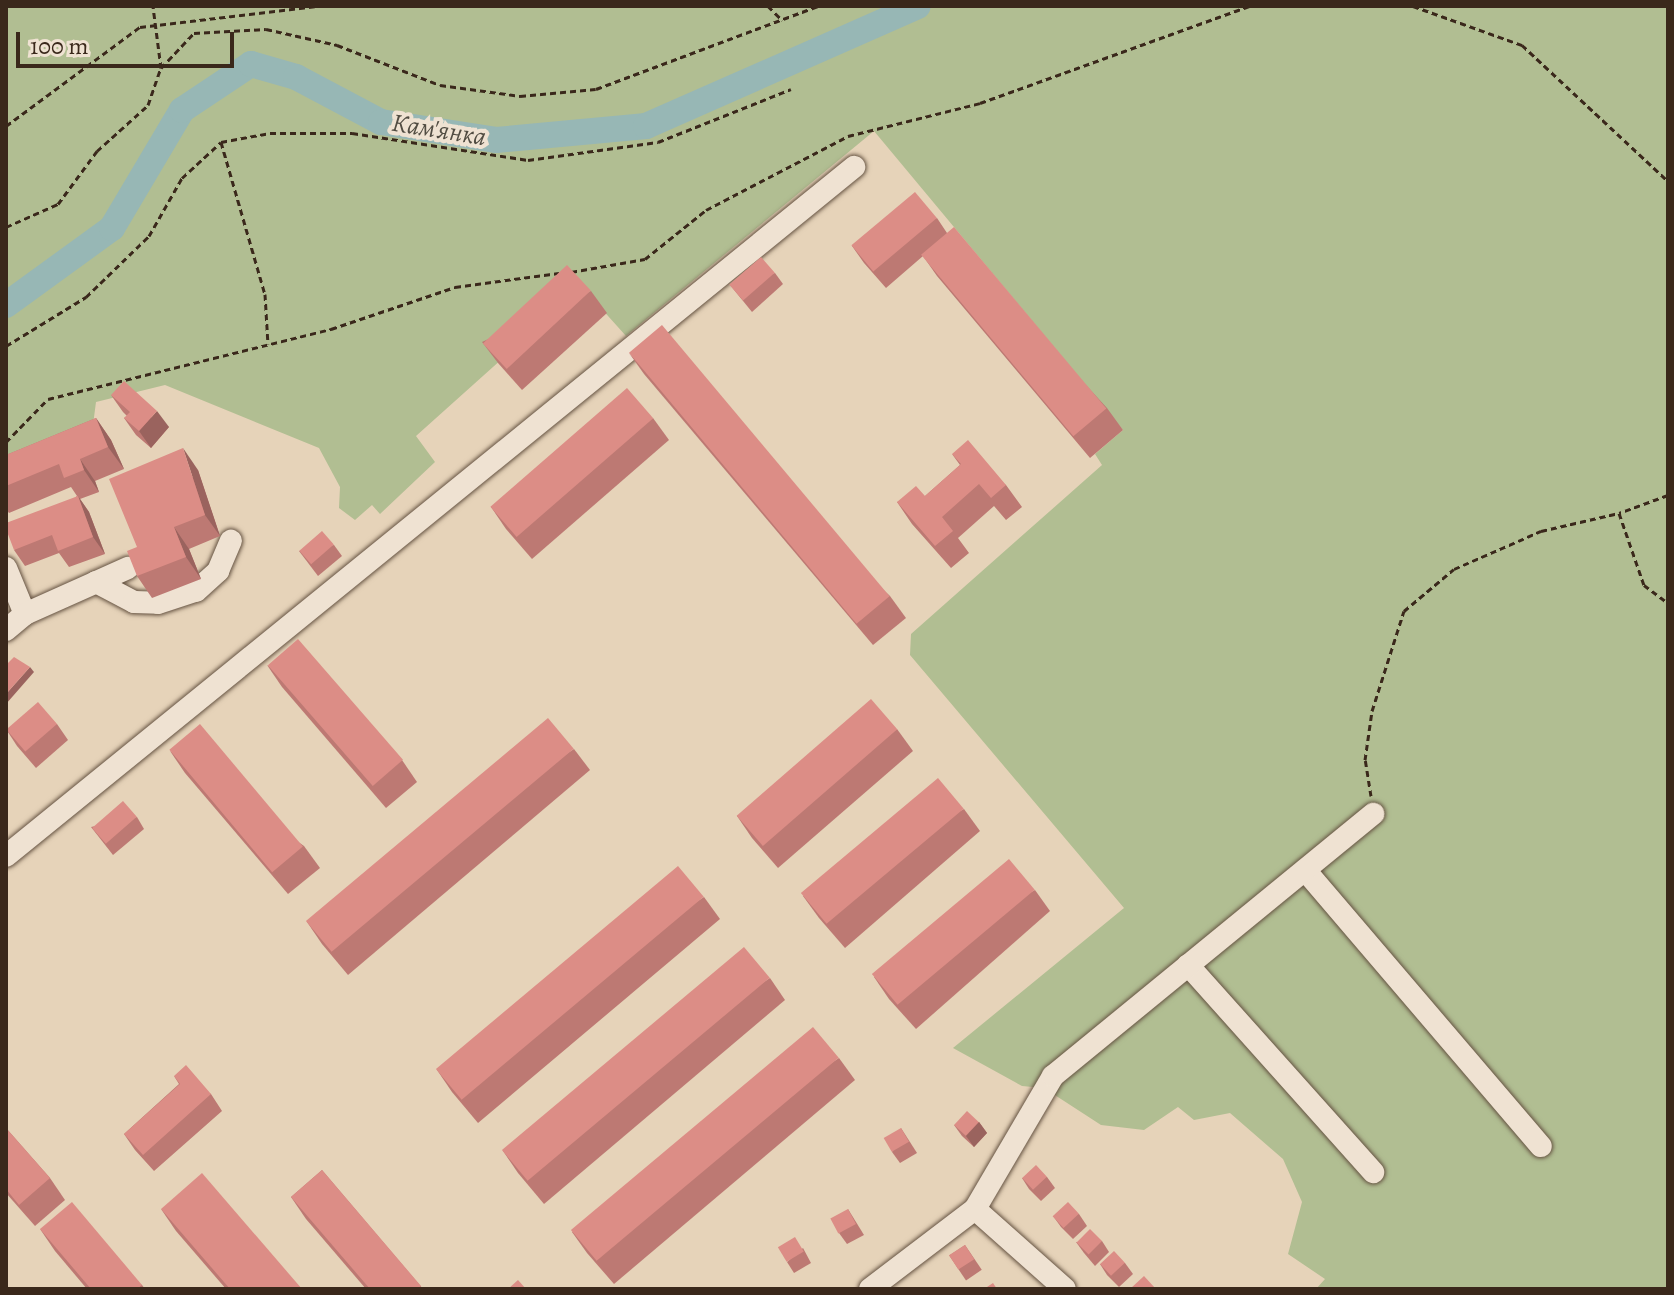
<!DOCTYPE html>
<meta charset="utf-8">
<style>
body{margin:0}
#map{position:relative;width:1674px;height:1295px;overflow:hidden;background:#e6d3b9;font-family:Alegreya,serif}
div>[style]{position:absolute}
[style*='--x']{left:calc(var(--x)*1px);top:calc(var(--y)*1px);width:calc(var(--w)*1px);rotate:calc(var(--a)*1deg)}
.green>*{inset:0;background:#b1be92}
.river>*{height:26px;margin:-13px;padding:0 13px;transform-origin:13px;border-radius:13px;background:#97b7b5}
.path>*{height:3px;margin-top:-1.5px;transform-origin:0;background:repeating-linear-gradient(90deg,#3a281b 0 6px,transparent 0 10px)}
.roads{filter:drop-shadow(0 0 2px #655342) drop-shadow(0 0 2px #655342)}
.minor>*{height:22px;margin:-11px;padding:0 11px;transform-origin:11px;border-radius:11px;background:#efe2d2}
.wall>*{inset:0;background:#bd7973;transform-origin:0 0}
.shaded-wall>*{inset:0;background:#9a635e}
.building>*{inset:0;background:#dc8d86;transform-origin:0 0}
span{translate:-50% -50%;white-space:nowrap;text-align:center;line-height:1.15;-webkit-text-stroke:8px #efe2d2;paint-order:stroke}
.water-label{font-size:26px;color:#514c42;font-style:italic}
.frame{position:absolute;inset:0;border:8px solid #3a281b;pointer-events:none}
.scale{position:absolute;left:16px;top:32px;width:218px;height:36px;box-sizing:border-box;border:4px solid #3a281b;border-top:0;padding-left:10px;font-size:24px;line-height:28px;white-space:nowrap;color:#3a281b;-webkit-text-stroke:6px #efe2d2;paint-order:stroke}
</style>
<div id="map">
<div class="green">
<i style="clip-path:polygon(6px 6px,1668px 6px,1668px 1289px,1316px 1289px,1325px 1279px,1288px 1254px,1302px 1202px,1283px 1159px,1230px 1113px,1194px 1120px,1178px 1107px,1144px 1130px,1101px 1125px,1044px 1088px,1022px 1086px,953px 1048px,1124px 908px,910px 655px,911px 634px,1102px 465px,1095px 454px,1123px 430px,874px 131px,626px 336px,582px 287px,416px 436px,435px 462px,380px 514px,372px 505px,355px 520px,339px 508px,340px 487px,319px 448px,165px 385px,96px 402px,90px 448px,6px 484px)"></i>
</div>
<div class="river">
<i style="--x:6;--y:305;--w:131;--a:-36"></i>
<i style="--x:112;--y:228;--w:137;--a:-59.3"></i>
<i style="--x:182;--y:110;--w:83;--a:-33.7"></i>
<i style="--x:251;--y:64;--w:47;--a:16.1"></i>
<i style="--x:296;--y:77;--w:96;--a:27.9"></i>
<i style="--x:381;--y:122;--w:116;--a:8.9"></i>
<i style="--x:496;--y:140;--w:151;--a:-5.3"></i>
<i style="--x:646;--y:126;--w:297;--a:-23.8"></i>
</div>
<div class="path">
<i style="--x:768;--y:6;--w:20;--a:45"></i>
<i style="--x:1413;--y:6;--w:116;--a:19.7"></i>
<i style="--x:1522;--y:45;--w:200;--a:43"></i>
<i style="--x:161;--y:68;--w:48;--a:-46.7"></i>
<i style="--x:194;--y:33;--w:72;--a:-3.2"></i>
<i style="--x:266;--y:29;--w:73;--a:12.7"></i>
<i style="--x:337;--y:45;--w:110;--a:21.2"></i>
<i style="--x:440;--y:85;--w:81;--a:7.8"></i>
<i style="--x:520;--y:96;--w:76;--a:-5.3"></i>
<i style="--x:596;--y:89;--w:237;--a:-20.5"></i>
<i style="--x:6;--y:126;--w:167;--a:-36.5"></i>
<i style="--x:140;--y:27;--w:176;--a:-6.8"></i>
<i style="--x:221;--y:142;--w:158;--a:73.9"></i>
<i style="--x:265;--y:294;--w:50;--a:86.6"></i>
<i style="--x:6;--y:227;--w:57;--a:-23.9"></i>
<i style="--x:58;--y:204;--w:66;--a:-53.7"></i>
<i style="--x:97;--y:151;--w:69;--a:-42"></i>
<i style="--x:148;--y:105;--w:39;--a:-71"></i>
<i style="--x:161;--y:68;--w:63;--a:-97.4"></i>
<i style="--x:571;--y:272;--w:75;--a:-10"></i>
<i style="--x:645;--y:259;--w:78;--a:-38.8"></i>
<i style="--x:706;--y:210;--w:160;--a:-27.5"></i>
<i style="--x:848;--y:136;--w:136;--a:-14"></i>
<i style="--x:980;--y:103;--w:287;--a:-19.8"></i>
<i style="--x:6;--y:346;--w:94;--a:-31.5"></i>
<i style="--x:86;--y:297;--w:88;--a:-44.1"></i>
<i style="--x:149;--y:236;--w:67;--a:-60.4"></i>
<i style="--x:182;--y:178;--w:53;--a:-42.7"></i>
<i style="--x:221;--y:142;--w:50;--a:-10.4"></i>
<i style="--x:270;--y:133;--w:82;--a:0"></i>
<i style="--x:352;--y:133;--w:178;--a:8.7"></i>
<i style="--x:528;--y:160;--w:131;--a:-7.9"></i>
<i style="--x:658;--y:142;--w:143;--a:-21.7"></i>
<i style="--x:6;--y:442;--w:60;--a:-45.7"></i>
<i style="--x:48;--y:399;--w:292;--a:-13.9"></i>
<i style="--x:331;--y:329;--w:131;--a:-18.7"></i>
<i style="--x:455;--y:287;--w:105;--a:-7.7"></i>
<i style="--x:1668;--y:495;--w:52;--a:159.8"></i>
<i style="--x:1619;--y:513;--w:76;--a:70.9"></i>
<i style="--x:1644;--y:585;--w:30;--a:37"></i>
<i style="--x:1371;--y:796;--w:36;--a:-99"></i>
<i style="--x:1365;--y:760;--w:49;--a:-81.9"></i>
<i style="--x:1372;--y:711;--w:105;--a:-72.3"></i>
<i style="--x:1404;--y:611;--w:65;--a:-40"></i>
<i style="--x:1454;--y:569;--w:95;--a:-23.6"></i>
<i style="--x:1541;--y:531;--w:80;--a:-13"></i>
</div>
<div class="roads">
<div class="minor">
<i style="--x:6;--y:568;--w:50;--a:67.6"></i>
<i style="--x:25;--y:614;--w:25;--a:140"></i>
<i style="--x:96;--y:582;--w:43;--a:27.8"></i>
<i style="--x:134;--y:602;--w:24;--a:2"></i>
<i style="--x:158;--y:603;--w:40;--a:-18"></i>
<i style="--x:196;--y:591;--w:30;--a:-42"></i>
<i style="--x:218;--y:571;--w:33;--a:-67"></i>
<i style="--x:25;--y:614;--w:113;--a:-24.1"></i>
<i style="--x:6;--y:856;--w:1093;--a:-39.09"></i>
<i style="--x:1305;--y:870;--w:363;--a:49.5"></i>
<i style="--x:1188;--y:965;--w:278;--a:48.2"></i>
<i style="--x:975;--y:1209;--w:154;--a:-59.6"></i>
<i style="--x:1053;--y:1076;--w:414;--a:-39.3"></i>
<i style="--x:870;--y:1289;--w:132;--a:-37.3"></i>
<i style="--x:975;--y:1209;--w:120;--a:41.6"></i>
</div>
</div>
<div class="wall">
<i style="clip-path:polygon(937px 218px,947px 233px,1107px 408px,1123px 430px,1090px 458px,937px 276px,923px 256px,886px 288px,864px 263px,852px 246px)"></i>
<i style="clip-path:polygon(775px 273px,783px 284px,752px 312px,730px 285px)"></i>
<i style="clip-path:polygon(591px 291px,607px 313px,522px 390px,498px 363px,482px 342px)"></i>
<i style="clip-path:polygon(629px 353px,890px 596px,906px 618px,873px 645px,644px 374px)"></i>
<i style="clip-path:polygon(111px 395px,169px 427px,151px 448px,136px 435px,124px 418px,127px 416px,123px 412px)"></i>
<i style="clip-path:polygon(96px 418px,111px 440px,124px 469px,95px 481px,99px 492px,80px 499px,89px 512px,105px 554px,69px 567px,59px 553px,25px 566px,14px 550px,77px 496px,71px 487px,9px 513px,6px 509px,6px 455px)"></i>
<i style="clip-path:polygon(653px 418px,669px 440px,532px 559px,506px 529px,491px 507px)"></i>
<i style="clip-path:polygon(952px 454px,1006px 485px,1022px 507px,1006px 520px,994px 506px,958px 538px,969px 553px,951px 568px,912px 524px,897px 502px,925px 496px,960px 465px)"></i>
<i style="clip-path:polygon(198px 470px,220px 536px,189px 549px,201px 579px,152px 598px,137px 576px,137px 547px)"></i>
<i style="clip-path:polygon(334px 545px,342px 556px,318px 576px,299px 551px)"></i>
<i style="clip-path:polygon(267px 665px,402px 760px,417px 782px,386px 808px,282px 687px)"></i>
<i style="clip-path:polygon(57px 724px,68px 740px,36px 768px,17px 746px,6px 729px)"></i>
<i style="clip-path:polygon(897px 729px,913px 751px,778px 868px,752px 838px,737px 816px)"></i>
<i style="clip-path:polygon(574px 749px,590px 770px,348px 975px,322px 944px,307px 922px)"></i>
<i style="clip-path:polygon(170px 751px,304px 846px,320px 868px,288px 894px,185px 773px)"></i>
<i style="clip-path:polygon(964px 809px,980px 831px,845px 948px,819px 918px,803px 896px)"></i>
<i style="clip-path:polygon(137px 817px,144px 829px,113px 855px,91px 827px)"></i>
<i style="clip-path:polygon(1035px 890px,1050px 911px,916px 1029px,889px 999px,874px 977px)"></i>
<i style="clip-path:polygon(704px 897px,720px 919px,478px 1123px,452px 1092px,437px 1070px)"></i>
<i style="clip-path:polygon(770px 978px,785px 1000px,544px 1204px,518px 1173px,503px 1151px)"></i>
<i style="clip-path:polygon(839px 1058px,855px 1080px,614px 1284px,587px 1253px,572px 1232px)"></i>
<i style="clip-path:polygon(174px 1076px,211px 1094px,222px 1111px,154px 1171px,135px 1150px,124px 1134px,179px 1084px)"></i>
<i style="clip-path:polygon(979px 1122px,987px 1133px,974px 1147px,962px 1136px,954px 1125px)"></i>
<i style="clip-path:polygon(6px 1128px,50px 1178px,65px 1200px,35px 1226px,6px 1193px)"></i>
<i style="clip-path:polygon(901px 1128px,917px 1153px,900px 1163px,892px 1152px)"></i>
<i style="clip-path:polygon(322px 1170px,423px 1289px,366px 1289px,306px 1219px,291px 1197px)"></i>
<i style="clip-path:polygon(1047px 1177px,1055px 1188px,1041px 1201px,1029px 1189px,1022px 1178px)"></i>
<i style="clip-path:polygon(161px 1209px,302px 1289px,226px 1289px,176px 1231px)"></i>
<i style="clip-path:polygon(848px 1209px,864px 1235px,847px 1244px,839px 1233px)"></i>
<i style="clip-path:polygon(1079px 1214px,1087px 1226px,1073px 1239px,1061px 1227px,1053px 1216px)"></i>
<i style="clip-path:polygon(40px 1229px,142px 1285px,145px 1289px,87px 1289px,55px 1251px)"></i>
<i style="clip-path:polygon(1102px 1241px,1109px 1252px,1095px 1266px,1084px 1253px,1076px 1242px)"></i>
<i style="left:965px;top:1245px;width:30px;height:19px;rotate:56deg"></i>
<i style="clip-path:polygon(803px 1248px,811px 1263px,794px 1273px,787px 1262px)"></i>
<i style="clip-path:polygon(1125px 1263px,1133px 1274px,1119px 1287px,1107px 1275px,1100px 1264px)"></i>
</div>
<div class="shaded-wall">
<i style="clip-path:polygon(157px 411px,169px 427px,151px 448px,139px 431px)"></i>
<i style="clip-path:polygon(96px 418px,111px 440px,124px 469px,108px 447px)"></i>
<i style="clip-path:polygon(183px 448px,198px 470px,220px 536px,205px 515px)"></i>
<i style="clip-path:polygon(80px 459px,95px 481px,99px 492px,84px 470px)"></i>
<i style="clip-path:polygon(78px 496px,89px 512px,105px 554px,93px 537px)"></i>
<i style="clip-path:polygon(174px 527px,189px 549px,201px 579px,186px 557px)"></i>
<i style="clip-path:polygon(30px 667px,34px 672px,6px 704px,6px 694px)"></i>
<i style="clip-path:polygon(979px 1122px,987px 1133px,974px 1147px,966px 1136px)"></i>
</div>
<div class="building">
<i style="left:915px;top:192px;width:34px;height:83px;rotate:50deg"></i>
<i style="left:954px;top:227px;width:237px;height:43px;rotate:50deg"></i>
<i style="left:761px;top:257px;width:21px;height:42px;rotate:49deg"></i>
<i style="left:567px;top:265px;width:35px;height:115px;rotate:47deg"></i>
<i style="left:662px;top:325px;width:354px;height:43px;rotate:50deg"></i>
<i style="clip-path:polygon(124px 381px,157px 411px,139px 431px,124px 418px,130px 412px,111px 395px)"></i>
<i style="left:627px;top:388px;width:40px;height:181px;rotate:49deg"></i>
<i style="clip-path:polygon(96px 418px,108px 447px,80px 459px,84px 470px,64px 478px,59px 464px,6px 486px,6px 455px)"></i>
<i style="clip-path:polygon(968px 440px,1006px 485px,991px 498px,979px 484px,942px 517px,953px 531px,935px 546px,897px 502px,916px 486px,925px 496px,961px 464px,952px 454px)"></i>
<i style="clip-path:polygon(183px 448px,205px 515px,174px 527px,186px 557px,137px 576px,127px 551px,137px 547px,109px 479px)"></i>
<i style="clip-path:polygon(78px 496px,93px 537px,58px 551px,52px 535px,14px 550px,6px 529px,6px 523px)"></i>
<i style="left:322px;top:531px;width:18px;height:30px;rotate:49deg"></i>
<i style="left:298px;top:639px;width:160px;height:40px;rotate:49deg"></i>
<i style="clip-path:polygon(14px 657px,30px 667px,6px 694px,6px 665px)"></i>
<i style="left:871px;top:699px;width:40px;height:178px;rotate:49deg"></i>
<i style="left:38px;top:702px;width:29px;height:42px;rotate:49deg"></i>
<i style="left:548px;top:718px;width:40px;height:316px;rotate:50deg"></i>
<i style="left:200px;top:724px;width:160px;height:40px;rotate:50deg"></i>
<i style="left:938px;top:778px;width:40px;height:179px;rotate:50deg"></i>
<i style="left:123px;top:801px;width:21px;height:41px;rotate:49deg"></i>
<i style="left:1009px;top:859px;width:40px;height:179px;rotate:50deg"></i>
<i style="left:678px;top:866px;width:40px;height:316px;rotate:50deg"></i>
<i style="left:744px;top:947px;width:40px;height:316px;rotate:50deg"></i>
<i style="left:813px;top:1027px;width:40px;height:316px;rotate:50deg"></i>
<i style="clip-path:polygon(186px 1065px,211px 1094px,143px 1155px,124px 1134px,180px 1084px,174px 1076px)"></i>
<i style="left:967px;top:1111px;width:16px;height:19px;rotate:43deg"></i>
<i style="clip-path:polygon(6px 1128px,50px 1178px,19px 1205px,6px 1189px)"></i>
<i style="left:901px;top:1128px;width:16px;height:20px;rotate:60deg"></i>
<i style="left:1036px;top:1165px;width:16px;height:19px;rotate:47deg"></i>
<i style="clip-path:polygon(322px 1170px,421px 1286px,417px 1289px,370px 1289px,291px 1197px)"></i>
<i style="clip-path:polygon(202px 1173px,302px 1289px,230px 1289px,161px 1209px)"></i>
<i style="clip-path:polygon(72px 1202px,142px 1285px,137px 1289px,91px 1289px,40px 1229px)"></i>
<i style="left:1068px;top:1202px;width:16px;height:21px;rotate:47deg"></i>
<i style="left:848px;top:1209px;width:17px;height:20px;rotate:62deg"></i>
<i style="left:1090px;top:1229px;width:17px;height:19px;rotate:45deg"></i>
<i style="left:795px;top:1237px;width:17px;height:20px;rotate:59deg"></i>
<i style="left:965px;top:1245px;width:17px;height:19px;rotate:57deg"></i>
<i style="left:1114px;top:1251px;width:16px;height:19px;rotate:47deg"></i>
<i style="clip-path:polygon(1144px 1276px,1155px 1288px,1154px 1289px,1130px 1289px)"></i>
<i style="clip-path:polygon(518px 1280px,526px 1289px,508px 1289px)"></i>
<i style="clip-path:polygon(993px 1283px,997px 1289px,984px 1289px)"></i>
</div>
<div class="water-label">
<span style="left:439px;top:130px;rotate:9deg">Кам'янка</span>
</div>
<div class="frame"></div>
<div class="scale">100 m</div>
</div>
